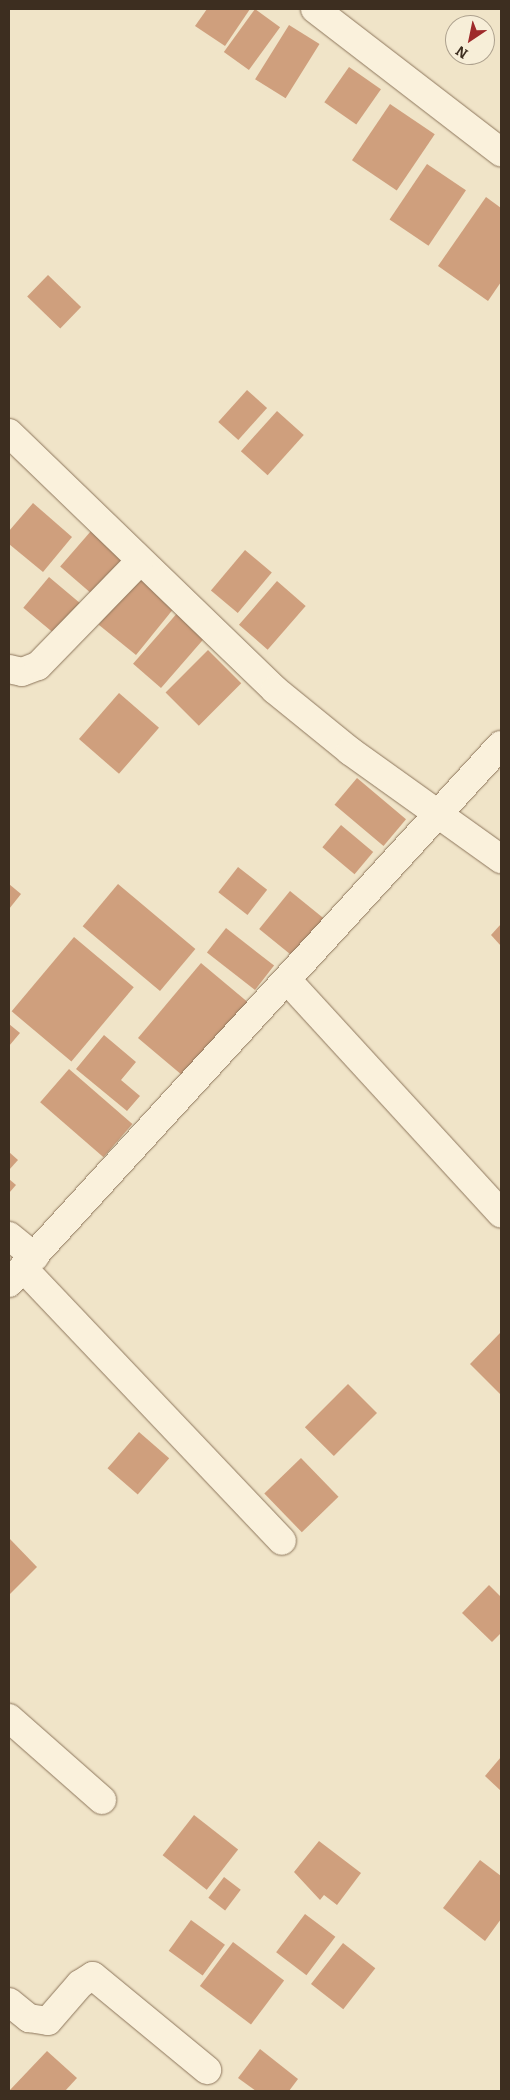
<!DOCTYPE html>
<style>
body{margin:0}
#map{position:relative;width:510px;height:2100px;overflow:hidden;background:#f0e4c8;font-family:Bitter,serif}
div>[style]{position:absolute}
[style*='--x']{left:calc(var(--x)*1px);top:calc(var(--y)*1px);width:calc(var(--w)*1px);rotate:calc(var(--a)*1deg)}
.building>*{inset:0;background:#cf9f7d;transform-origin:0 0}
.roads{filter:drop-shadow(0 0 1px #8d765c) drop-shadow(0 0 1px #8d765c)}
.street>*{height:28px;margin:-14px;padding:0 14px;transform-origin:14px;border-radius:14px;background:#faf1dc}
span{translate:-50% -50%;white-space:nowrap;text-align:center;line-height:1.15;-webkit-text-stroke:5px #f7eed8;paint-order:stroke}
.frame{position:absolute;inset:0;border:10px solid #3d2e20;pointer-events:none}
.north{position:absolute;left:445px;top:15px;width:50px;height:50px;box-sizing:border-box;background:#f7eed8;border:1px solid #ada18e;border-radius:50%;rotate:214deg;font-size:14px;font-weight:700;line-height:20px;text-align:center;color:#3d2e20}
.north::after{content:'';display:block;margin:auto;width:18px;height:22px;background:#9e2a2b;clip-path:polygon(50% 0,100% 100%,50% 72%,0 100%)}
</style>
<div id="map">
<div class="building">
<i style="clip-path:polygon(207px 9px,250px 9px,225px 46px,195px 26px)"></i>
<i style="left:255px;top:9px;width:31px;height:53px;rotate:36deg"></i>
<i style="left:289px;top:25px;width:36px;height:64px;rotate:32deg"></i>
<i style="left:349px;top:67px;width:39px;height:43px;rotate:35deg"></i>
<i style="left:390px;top:104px;width:54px;height:68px;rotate:34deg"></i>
<i style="left:427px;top:164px;width:47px;height:67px;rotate:34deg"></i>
<i style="clip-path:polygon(486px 197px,501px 208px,501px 282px,488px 301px,438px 266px)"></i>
<i style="left:48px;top:275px;width:46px;height:30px;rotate:44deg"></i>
<i style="left:247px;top:390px;width:27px;height:43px;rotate:42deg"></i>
<i style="left:277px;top:411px;width:36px;height:54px;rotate:42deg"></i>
<i style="clip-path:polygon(33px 503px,72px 537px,43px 572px,9px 544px,9px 531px)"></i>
<i style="left:91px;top:531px;width:49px;height:47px;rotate:41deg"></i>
<i style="left:245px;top:550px;width:35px;height:53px;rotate:40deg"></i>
<i style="left:139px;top:575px;width:48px;height:64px;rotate:39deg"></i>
<i style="left:49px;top:577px;width:45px;height:40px;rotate:40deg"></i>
<i style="left:277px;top:581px;width:38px;height:58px;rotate:41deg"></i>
<i style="left:179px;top:611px;width:37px;height:70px;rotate:41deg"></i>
<i style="left:208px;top:650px;width:47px;height:60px;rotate:45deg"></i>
<i style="left:119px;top:693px;width:53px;height:61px;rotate:41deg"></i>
<i style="left:357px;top:778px;width:64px;height:35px;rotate:40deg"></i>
<i style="left:341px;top:825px;width:42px;height:29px;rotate:40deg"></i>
<i style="left:238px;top:867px;width:37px;height:32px;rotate:38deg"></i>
<i style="clip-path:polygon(9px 884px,21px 894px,9px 909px)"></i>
<i style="left:118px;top:884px;width:101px;height:55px;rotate:40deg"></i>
<i style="left:290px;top:891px;width:44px;height:49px;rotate:39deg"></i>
<i style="clip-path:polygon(501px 924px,501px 946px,491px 935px)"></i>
<i style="left:226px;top:928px;width:61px;height:31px;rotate:38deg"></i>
<i style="left:74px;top:937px;width:78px;height:97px;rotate:40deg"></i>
<i style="left:201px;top:963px;width:62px;height:98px;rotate:40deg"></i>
<i style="clip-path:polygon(9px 1024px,20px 1033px,9px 1046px)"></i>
<i style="clip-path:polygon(104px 1035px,136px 1062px,121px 1080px,140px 1096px,127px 1111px,76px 1069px)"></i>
<i style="left:69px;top:1069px;width:84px;height:44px;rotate:41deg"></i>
<i style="clip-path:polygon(9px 1152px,18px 1160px,9px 1170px)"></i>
<i style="clip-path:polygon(9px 1179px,16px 1185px,9px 1193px)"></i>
<i style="clip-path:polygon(501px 1332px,501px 1395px,470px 1364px)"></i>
<i style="left:348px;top:1384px;width:41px;height:61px;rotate:45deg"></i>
<i style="left:139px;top:1432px;width:40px;height:48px;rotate:41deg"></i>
<i style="left:301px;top:1458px;width:54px;height:51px;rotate:46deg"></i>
<i style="clip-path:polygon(9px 1538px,37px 1567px,9px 1595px)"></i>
<i style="clip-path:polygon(489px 1585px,501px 1597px,501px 1633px,492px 1642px,462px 1613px)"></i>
<i style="clip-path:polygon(501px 1757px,501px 1791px,485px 1776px)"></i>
<i style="left:194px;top:1815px;width:56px;height:51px;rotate:38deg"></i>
<i style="clip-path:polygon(319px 1841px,361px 1873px,337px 1905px,324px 1895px,320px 1900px,294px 1872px)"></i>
<i style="clip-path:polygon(480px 1860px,501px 1876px,501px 1919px,485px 1941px,443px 1908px)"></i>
<i style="left:224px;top:1877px;width:21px;height:26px;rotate:37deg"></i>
<i style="left:305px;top:1914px;width:38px;height:48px;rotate:37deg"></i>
<i style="left:191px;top:1920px;width:42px;height:38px;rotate:36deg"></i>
<i style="left:233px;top:1942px;width:64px;height:55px;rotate:37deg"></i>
<i style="left:343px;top:1943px;width:41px;height:52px;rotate:38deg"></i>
<i style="clip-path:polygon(260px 2049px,298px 2079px,289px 2091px,256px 2091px,238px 2078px)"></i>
<i style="clip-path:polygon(47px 2051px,77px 2078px,65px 2091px,9px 2091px)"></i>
</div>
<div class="roads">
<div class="street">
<i style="--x:315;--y:9;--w:235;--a:37.6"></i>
<i style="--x:9;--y:433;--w:370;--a:44"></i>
<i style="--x:275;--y:690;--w:97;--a:39.1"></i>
<i style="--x:350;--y:751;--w:186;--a:35.6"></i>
<i style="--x:9;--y:669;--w:13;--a:13"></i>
<i style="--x:22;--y:672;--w:17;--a:-21"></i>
<i style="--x:38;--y:666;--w:145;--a:-45.8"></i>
<i style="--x:289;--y:982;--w:314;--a:47.5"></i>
<i style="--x:9;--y:1236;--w:33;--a:39"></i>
<i style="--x:23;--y:1268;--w:376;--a:46.5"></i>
<i style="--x:9;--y:1283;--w:729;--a:-47.56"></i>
<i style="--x:9;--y:1718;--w:124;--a:41.4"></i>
<i style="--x:9;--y:2002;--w:26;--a:39"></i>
<i style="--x:29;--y:2018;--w:19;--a:9"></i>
<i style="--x:48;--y:2021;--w:49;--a:-49.1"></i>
<i style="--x:80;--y:1984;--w:15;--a:-32"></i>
<i style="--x:93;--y:1976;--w:148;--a:39.5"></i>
</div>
</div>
<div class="frame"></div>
<div class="north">N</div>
</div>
